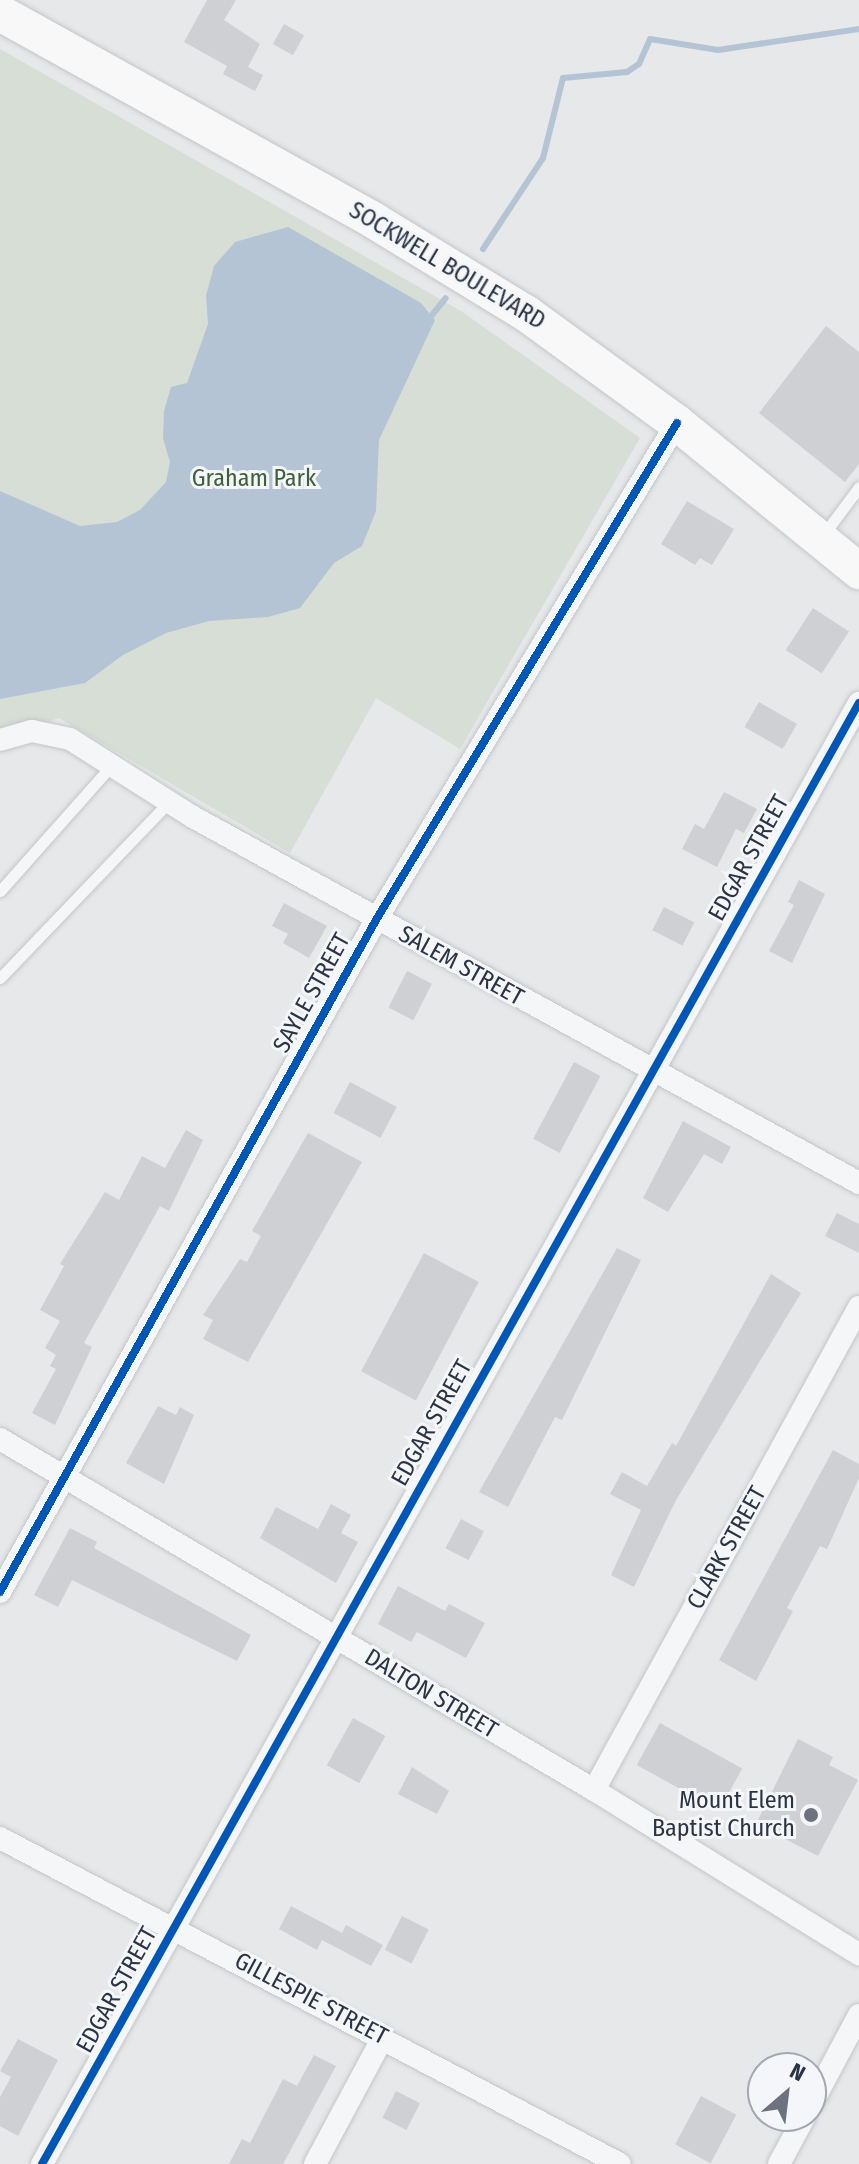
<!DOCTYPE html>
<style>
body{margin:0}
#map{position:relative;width:859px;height:2164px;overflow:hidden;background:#e6e8ea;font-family:"Fira Sans Condensed",sans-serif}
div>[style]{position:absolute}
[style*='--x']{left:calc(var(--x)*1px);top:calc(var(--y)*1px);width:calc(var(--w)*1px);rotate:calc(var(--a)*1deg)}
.green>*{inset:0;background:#d6ded6}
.water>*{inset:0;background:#b4c4d5}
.stream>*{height:6px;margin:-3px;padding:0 3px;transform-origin:3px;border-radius:3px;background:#b4c4d5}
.building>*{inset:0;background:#ced0d3;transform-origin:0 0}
.roads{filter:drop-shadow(0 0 2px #c4c6c8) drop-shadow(0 0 2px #c4c6c8)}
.service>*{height:11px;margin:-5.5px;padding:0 5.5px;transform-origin:5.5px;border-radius:5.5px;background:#f5f6f7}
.minor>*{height:22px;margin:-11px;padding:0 11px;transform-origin:11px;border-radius:11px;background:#f5f6f7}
.primary>*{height:36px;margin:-18px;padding:0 18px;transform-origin:18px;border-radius:18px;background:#f8f8f8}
.cycleway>*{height:8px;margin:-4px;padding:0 4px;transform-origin:4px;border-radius:4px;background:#0057b8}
.dots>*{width:22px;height:22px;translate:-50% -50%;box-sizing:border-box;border:4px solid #f4f6f9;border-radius:50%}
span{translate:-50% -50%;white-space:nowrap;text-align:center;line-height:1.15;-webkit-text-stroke:6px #f4f6f9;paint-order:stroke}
.street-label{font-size:24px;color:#2b3445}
.park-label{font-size:24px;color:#3f6138}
.poi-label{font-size:24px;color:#2b3445}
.right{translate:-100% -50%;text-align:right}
.north{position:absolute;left:747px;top:2052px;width:80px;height:80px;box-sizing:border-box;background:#f4f6f9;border:2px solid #a4a8b1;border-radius:50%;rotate:28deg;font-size:22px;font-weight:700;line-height:32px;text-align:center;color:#2b3445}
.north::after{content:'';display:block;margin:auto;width:28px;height:36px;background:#6c737f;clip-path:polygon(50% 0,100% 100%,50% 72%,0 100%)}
</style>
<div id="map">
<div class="green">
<i style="clip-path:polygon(0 49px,461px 311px,640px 438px,460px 749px,376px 698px,290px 853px,59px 718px,0 735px)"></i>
</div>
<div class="water">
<i style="clip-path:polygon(288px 227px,421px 303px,435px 320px,379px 440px,376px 511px,362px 546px,334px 563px,300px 608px,268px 617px,209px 621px,166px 633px,123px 655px,85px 683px,0 699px,0 491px,80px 526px,117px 522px,140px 510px,166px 482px,170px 462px,163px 438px,164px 411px,171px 387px,187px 383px,208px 324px,206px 296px,214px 266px,235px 242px)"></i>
</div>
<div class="stream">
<i style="--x:483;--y:249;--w:109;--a:-56.6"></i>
<i style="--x:543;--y:158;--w:82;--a:-76"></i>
<i style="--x:563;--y:78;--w:64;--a:-5.4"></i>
<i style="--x:627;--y:72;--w:14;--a:-34"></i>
<i style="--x:639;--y:64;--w:27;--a:-66"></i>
<i style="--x:650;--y:39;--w:69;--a:9.2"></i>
<i style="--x:718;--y:50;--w:143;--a:-8.5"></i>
<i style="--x:428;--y:320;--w:28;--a:-51"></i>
</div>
<div class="building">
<i style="clip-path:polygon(207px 0,236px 0,224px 20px,260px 44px,248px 67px,263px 75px,255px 91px,223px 74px,227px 66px,184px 42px)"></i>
<i style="left:284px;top:24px;width:23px;height:23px;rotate:29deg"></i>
<i style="clip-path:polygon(826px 326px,859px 352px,859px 464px,845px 482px,759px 413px)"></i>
<i style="clip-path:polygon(687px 501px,734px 529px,712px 565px,700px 558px,695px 565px,661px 544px)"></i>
<i style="left:813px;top:608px;width:43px;height:50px;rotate:33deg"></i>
<i style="left:759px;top:702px;width:44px;height:29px;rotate:30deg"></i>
<i style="clip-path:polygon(724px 792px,757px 809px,744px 833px,736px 829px,717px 867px,682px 849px,695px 824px,704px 829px)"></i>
<i style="clip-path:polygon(799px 880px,825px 894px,792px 963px,769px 951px,794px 905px,788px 902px)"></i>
<i style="clip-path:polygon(284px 903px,327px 926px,309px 958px,283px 943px,288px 934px,272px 926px)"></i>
<i style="left:664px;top:907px;width:34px;height:26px;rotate:27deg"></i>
<i style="left:407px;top:971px;width:28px;height:41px;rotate:27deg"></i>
<i style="left:574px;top:1062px;width:30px;height:87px;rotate:28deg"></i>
<i style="left:350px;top:1082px;width:53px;height:35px;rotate:28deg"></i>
<i style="clip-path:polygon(683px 1121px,731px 1147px,722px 1164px,704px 1154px,668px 1212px,643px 1198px)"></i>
<i style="clip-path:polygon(186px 1130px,203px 1140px,169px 1211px,160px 1206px,84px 1343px,92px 1347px,55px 1425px,32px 1413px,56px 1369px,50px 1366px,56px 1355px,45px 1348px,60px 1321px,40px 1310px,64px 1266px,60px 1264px,105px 1192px,119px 1200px,142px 1156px,165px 1168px)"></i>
<i style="clip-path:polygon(308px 1133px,362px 1162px,248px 1362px,203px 1339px,213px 1320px,203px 1315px,240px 1259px,247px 1262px,261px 1236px,252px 1231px)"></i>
<i style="clip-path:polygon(837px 1213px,859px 1224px,859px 1253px,825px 1236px)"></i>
<i style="clip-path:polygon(617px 1248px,641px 1260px,562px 1420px,555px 1417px,508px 1507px,479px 1492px)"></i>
<i style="left:424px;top:1253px;width:62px;height:134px;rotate:28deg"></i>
<i style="clip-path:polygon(771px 1274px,801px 1293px,675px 1502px,634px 1587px,611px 1575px,641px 1510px,610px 1494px,622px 1472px,647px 1486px,672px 1443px,676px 1446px)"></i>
<i style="clip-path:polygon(158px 1406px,176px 1415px,180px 1407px,194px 1415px,164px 1484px,126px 1463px)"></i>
<i style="clip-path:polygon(833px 1450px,859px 1464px,859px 1478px,827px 1549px,820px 1546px,787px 1608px,793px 1611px,756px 1681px,719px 1660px)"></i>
<i style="clip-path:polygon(331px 1504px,351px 1515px,341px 1533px,358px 1542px,336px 1583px,260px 1538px,276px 1507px,318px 1529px)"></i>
<i style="left:461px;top:1519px;width:26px;height:33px;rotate:28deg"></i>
<i style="clip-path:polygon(70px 1528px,97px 1542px,94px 1548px,251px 1635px,237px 1661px,72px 1580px,58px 1607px,34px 1595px)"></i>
<i style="clip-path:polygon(398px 1586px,445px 1611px,449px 1604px,485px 1623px,466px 1658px,417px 1632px,411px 1642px,378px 1624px)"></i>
<i style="left:353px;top:1718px;width:37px;height:54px;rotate:29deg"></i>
<i style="left:660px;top:1723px;width:94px;height:48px;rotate:29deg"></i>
<i style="clip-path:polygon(798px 1739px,833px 1757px,829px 1765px,858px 1780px,818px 1856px,756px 1824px)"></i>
<i style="clip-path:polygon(412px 1767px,449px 1791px,437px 1814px,398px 1794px)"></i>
<i style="clip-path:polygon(291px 1906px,342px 1933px,346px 1925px,383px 1945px,371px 1966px,322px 1940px,317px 1950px,279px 1929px)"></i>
<i style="left:402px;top:1916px;width:30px;height:38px;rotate:27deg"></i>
<i style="clip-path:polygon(18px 2039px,58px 2060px,18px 2136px,0 2126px,0 2097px,11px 2077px,0 2071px)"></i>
<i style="clip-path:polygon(314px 2055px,336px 2066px,283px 2164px,229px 2164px,242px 2139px,250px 2143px,283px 2079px,297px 2086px)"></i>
<i style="left:396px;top:2091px;width:27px;height:30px;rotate:27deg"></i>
<i style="left:701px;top:2096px;width:40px;height:55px;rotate:28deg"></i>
</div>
<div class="roads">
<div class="service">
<i style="--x:824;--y:534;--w:59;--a:-53.3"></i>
<i style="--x:0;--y:891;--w:167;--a:-48.4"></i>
<i style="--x:0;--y:978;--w:244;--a:-46.2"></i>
</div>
<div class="minor">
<i style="--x:0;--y:740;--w:33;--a:-16"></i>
<i style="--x:32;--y:731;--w:39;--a:12"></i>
<i style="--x:70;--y:739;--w:146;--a:32.4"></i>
<i style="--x:193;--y:817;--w:760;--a:28.79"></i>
<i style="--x:0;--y:1439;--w:690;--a:30.58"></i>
<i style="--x:594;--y:1790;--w:312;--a:31.8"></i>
<i style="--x:0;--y:1592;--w:770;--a:-60.77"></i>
<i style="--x:376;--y:920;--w:581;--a:-58.8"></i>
<i style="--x:594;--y:1790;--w:551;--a:-61.25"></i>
<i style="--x:0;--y:1838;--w:700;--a:27.74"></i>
<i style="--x:811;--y:2105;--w:102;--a:-61.9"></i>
<i style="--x:42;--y:2164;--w:1674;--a:-60.79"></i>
<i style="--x:315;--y:2164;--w:144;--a:-61.8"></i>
<i style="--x:779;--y:2164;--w:55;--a:-61.6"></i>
</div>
<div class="primary">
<i style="--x:0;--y:13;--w:427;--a:29"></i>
<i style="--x:373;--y:220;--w:180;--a:31.4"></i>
<i style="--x:527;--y:314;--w:185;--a:36"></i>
<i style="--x:677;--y:423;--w:235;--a:39.1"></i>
</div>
</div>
<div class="cycleway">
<i style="--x:0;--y:1592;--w:770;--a:-60.77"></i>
<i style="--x:376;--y:920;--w:581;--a:-58.8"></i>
<i style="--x:42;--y:2164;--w:1674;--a:-60.79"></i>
</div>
<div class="dots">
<i style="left:811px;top:1815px;background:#6c737f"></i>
</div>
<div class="street-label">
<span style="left:447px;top:266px;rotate:31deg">SOCKWELL BOULEVARD</span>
<span style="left:749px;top:858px;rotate:-61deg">EDGAR STREET</span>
<span style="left:461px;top:966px;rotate:29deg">SALEM STREET</span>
<span style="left:312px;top:993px;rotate:-61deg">SAYLE STREET</span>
<span style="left:432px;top:1423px;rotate:-61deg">EDGAR STREET</span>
<span style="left:727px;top:1548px;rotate:-61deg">CLARK STREET</span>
<span style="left:431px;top:1694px;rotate:31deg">DALTON STREET</span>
<span style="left:117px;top:1990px;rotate:-61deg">EDGAR STREET</span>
<span style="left:311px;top:1999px;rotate:28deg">GILLESPIE STREET</span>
</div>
<div class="park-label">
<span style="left:254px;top:479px">Graham Park</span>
</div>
<div class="poi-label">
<span class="right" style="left:795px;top:1815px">Mount Elem<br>Baptist Church</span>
</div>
<div class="north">N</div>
</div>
